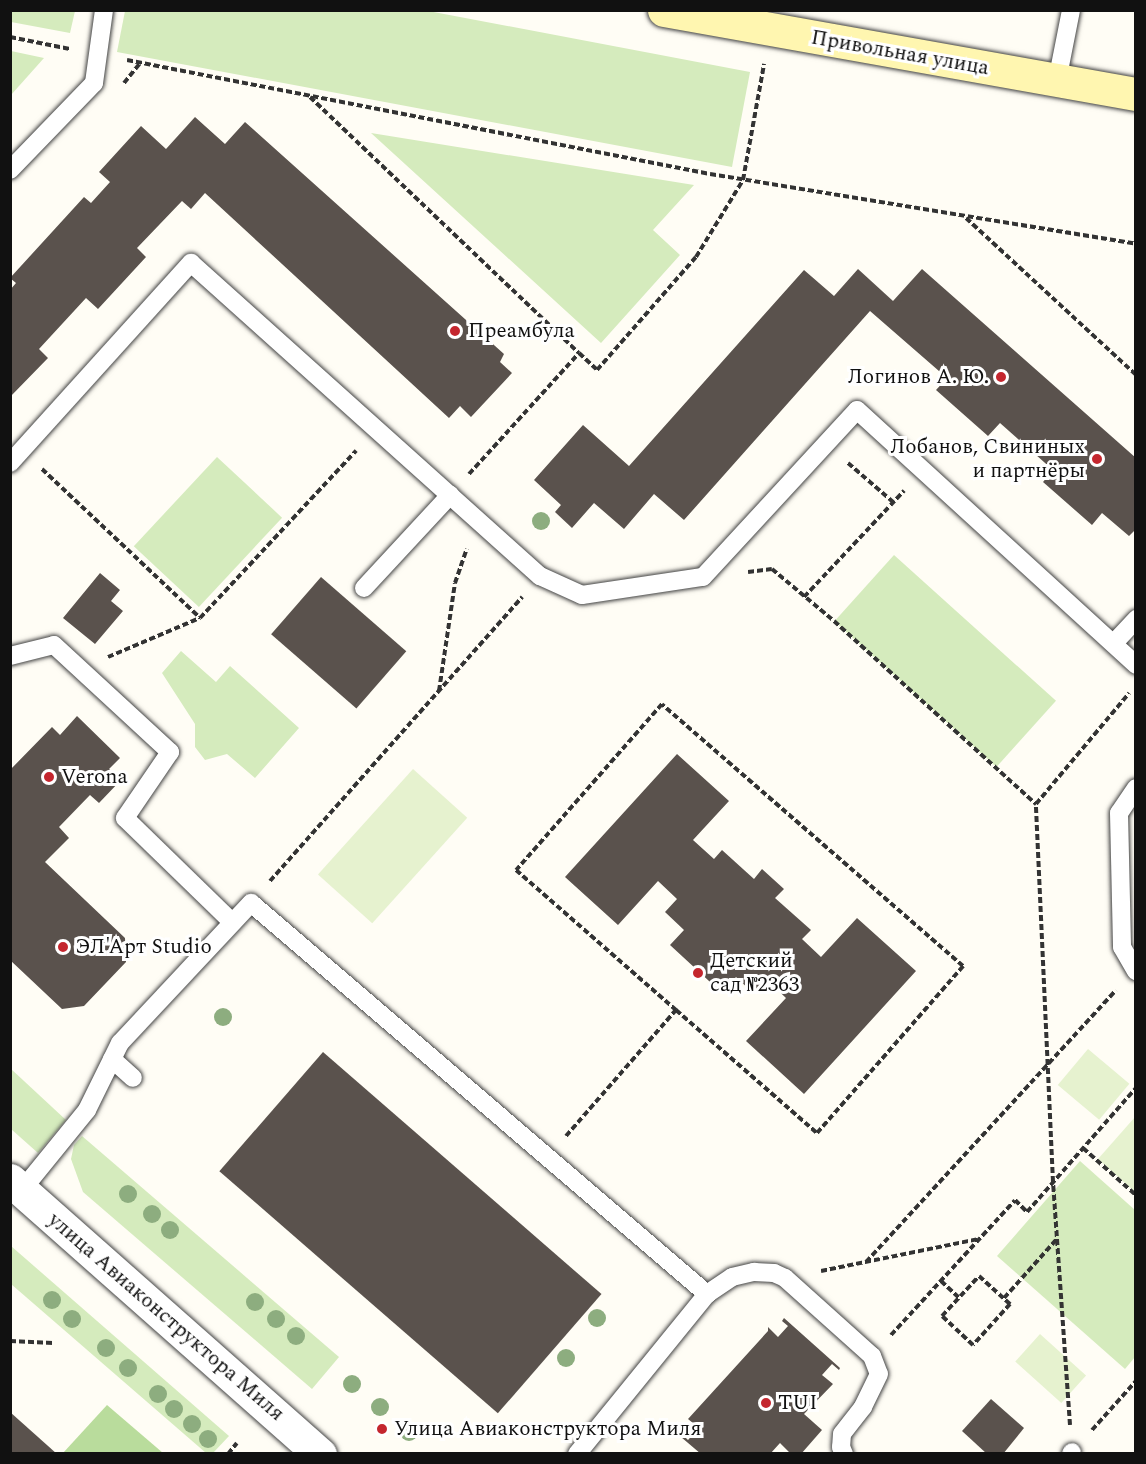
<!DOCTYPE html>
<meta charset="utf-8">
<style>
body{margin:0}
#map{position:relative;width:1146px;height:1464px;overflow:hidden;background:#fffdf5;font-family:Spectral,serif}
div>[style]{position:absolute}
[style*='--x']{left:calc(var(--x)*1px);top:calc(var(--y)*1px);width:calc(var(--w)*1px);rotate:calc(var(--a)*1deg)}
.green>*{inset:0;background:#d5ebbd;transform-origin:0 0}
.forest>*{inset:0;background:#b9dc9c}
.pitch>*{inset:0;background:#e6f2cf;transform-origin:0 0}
.building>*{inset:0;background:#5a524d;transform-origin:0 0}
.path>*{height:4px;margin-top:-2px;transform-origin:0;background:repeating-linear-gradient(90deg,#333 0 6px,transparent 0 9px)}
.roads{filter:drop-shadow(0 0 2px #444) drop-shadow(0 0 2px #444)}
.service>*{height:18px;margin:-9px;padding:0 9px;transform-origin:9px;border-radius:9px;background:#fff}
.tertiary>*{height:33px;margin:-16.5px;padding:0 16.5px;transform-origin:16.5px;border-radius:16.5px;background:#fff}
.secondary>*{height:33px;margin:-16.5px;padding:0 16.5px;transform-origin:16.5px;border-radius:16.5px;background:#fff6b0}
.trees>*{width:18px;height:18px;margin:-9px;border-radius:50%;background:#8dad7f}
.dots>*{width:16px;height:16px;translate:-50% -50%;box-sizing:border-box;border:3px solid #fff;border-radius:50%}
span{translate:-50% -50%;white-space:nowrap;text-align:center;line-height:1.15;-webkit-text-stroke:6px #fff;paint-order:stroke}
.street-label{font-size:21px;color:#111}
.poi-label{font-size:21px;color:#111}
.left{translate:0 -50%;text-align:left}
.right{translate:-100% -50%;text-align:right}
.frame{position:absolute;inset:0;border:12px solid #111;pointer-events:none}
</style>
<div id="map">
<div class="green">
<i style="clip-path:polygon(423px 10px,750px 72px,732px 167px,117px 52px,125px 11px)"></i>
<i style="clip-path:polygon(10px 11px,11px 10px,75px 11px,70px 33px,11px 22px)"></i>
<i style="clip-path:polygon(11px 51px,44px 58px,11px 95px,10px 51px)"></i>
<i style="clip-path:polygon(371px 133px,694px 185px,653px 230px,680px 255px,601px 343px)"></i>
<i style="left:217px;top:457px;width:89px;height:122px;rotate:43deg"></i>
<i style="left:894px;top:555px;width:218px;height:89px;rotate:42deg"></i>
<i style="clip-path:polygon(181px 651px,216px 682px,230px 666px,299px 728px,255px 778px,227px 754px,205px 760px,195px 747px,195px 724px,162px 673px)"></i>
<i style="clip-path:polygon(10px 1068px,66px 1120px,38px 1153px,11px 1129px)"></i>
<i style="clip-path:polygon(82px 1136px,339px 1357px,312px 1389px,83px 1192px,71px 1159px,74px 1145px)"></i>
<i style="clip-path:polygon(1080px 1161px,1135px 1210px,1135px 1357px,1125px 1369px,997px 1256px)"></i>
<i style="clip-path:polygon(11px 1246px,229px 1436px,213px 1453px,206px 1453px,11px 1284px)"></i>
</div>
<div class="forest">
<i style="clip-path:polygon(107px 1405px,163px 1453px,63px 1453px)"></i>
</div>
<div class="pitch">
<i style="left:413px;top:769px;width:73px;height:142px;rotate:42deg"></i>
<i style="left:1088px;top:1049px;width:54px;height:47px;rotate:40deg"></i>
<i style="clip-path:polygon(1135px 1117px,1135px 1192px,1098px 1159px)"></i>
<i style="left:1040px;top:1334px;width:62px;height:37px;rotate:42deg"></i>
</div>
<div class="building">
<i style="clip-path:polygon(195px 117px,225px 144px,245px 122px,504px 354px,500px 362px,512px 373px,471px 417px,460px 406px,449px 418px,205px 193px,191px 209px,182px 201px,137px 248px,146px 257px,98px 309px,86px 298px,39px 349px,48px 358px,10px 397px,10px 290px,16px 283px,10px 278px,84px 197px,91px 203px,110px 182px,99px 172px,141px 126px,166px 149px)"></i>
<i style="clip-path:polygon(858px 269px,893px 301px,922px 269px,1136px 458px,1136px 529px,1129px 536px,1102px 513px,1092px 525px,1043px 482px,1053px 470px,1000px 423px,988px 436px,936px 390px,947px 378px,870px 311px,684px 520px,654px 494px,624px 529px,594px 503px,572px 528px,555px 512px,561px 505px,534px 480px,583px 425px,629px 466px,804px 270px,834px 296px)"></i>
<i style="clip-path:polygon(100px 573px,120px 590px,111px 601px,123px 611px,95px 644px,63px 618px)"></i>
<i style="left:321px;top:577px;width:113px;height:76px;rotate:41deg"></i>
<i style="clip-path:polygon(77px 716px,120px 758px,109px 769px,121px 780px,99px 803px,90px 795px,59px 827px,69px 838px,45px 862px,125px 938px,126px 962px,84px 1006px,62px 1009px,10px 960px,10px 770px,52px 727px,60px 735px)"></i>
<i style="clip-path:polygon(677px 754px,729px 801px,693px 840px,714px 859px,722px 850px,754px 879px,762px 869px,784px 889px,775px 898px,811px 930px,802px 939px,821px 957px,857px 918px,916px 971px,804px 1094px,746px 1041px,786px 998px,766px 979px,753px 993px,736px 977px,722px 993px,670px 945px,684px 930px,665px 912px,677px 899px,658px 881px,618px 925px,565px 877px)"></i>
<i style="left:323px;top:1052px;width:369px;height:158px;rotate:41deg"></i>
<i style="clip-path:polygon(784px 1318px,840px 1368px,839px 1370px,832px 1364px,822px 1375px,833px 1384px,804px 1414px,822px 1430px,801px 1454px,791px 1454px,780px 1443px,770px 1454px,701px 1454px,681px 1437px,683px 1435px,688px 1440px,699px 1428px,688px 1419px,768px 1331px,768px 1327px,778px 1337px,788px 1326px,782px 1321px)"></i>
<i style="clip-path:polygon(991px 1399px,1024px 1428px,1003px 1454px,987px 1454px,962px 1431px)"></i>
<i style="clip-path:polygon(10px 1412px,57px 1454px,10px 1454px)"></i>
</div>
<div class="path">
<i style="--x:10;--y:37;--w:61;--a:11.3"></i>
<i style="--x:127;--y:60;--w:594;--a:11.06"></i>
<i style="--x:710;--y:174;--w:432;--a:9.3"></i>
<i style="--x:124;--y:83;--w:26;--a:-51"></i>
<i style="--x:310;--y:97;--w:371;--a:43.6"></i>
<i style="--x:966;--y:218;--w:231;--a:42.7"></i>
<i style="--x:848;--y:463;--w:60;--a:40.9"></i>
<i style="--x:42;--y:469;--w:217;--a:43.3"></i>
<i style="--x:469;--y:474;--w:164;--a:-47.7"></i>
<i style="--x:579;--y:353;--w:25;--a:43"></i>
<i style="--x:597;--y:370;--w:150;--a:-48.8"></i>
<i style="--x:696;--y:257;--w:90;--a:-58.6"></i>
<i style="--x:743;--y:180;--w:118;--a:-79.7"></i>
<i style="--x:748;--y:572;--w:24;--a:-7"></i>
<i style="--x:772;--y:569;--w:81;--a:40"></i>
<i style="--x:834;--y:621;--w:273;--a:42.2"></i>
<i style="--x:804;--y:597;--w:146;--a:-46.7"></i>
<i style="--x:108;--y:657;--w:100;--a:-23"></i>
<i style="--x:200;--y:618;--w:229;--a:-47"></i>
<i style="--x:439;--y:691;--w:109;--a:-81.6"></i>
<i style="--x:455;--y:583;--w:36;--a:-71"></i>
<i style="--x:270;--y:881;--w:380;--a:-48.4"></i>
<i style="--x:566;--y:1136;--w:167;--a:-48.9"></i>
<i style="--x:676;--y:1010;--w:187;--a:41.1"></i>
<i style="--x:817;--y:1133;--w:222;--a:-48.8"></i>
<i style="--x:963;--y:966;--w:399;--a:-139"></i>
<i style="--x:662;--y:704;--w:221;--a:131.3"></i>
<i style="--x:516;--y:870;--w:213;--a:41.2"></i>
<i style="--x:1083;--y:1148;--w:71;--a:41.6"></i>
<i style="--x:866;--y:1262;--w:369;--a:-47.4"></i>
<i style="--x:821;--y:1271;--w:160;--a:-11.5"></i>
<i style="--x:979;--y:1276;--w:42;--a:42.1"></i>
<i style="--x:1010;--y:1304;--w:55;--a:132.1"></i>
<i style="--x:973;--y:1345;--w:42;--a:-136.9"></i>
<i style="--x:942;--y:1316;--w:54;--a:-47.2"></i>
<i style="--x:941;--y:1281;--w:25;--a:43"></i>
<i style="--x:1004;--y:1298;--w:79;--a:-48.1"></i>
<i style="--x:891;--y:1335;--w:183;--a:-47.4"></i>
<i style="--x:1015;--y:1200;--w:17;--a:45"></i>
<i style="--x:1027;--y:1212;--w:165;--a:-48.7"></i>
<i style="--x:10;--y:1341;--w:43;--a:2.7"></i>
<i style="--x:1070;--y:1425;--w:244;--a:-94"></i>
<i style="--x:1053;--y:1182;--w:378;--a:-92.6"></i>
<i style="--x:1036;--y:804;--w:145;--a:-50"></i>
<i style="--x:1092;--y:1430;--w:66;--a:-48.1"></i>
<i style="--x:228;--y:1454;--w:14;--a:-51"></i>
</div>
<div class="roads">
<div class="service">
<i style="--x:1057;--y:81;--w:72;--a:-78.8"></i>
<i style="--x:10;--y:170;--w:121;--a:-46"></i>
<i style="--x:94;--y:83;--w:74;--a:-82.2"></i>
<i style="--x:10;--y:463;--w:270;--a:-47.9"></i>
<i style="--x:191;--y:263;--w:469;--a:41.9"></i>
<i style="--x:540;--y:576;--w:46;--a:24.3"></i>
<i style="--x:582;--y:595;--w:122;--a:-8.5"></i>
<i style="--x:703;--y:577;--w:227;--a:-47.3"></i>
<i style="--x:857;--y:410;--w:378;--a:42.4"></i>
<i style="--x:364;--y:588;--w:127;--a:-47.2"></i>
<i style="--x:1114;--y:643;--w:33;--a:-47"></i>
<i style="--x:10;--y:656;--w:45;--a:-14"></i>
<i style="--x:54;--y:645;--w:158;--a:42.7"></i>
<i style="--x:170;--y:752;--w:80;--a:124.3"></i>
<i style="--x:125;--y:818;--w:149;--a:44.2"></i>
<i style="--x:1136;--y:788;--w:30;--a:124"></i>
<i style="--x:1119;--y:813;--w:134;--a:88.7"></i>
<i style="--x:1122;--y:947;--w:28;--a:60"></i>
<i style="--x:112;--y:1059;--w:28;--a:42"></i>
<i style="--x:22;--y:1190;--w:103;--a:-50.9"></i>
<i style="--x:87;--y:1110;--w:75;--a:-63.8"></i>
<i style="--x:120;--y:1043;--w:192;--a:-46.9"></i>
<i style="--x:251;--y:903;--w:601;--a:40.61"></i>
<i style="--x:577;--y:1454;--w:206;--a:-50.9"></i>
<i style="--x:707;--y:1294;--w:30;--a:-34"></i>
<i style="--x:732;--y:1277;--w:23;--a:-13"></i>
<i style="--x:754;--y:1272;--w:20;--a:3"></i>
<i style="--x:774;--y:1273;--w:12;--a:24"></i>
<i style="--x:785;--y:1278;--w:117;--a:41.9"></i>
<i style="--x:872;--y:1356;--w:19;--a:69"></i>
<i style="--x:879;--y:1374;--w:37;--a:116"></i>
<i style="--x:863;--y:1407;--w:34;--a:128"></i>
<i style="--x:842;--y:1434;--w:13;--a:94"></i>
<i style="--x:841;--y:1447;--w:8;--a:67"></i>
<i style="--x:1071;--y:1454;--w:2;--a:-63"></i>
</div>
<div class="tertiary">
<i style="--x:10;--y:1180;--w:414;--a:41.5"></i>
</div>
<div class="secondary">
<i style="--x:664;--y:10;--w:479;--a:10.1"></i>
</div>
</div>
<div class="trees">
<i style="left:541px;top:521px"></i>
<i style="left:223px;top:1017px"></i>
<i style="left:128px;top:1194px"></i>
<i style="left:152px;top:1214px"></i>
<i style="left:170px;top:1230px"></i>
<i style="left:52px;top:1300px"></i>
<i style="left:255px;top:1302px"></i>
<i style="left:597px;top:1318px"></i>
<i style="left:72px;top:1319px"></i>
<i style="left:276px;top:1319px"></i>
<i style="left:296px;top:1336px"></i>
<i style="left:106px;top:1348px"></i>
<i style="left:566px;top:1358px"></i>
<i style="left:128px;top:1368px"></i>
<i style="left:352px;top:1384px"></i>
<i style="left:158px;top:1394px"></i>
<i style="left:380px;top:1407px"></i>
<i style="left:174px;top:1409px"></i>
<i style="left:192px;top:1424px"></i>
<i style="left:409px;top:1432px"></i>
<i style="left:208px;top:1439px"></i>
</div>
<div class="dots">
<i style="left:455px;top:331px;background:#c4262e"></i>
<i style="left:1001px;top:377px;background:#c4262e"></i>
<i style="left:1097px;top:459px;background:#c4262e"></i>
<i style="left:49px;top:777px;background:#c4262e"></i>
<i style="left:63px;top:947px;background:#c4262e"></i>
<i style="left:698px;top:973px;background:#c4262e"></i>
<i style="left:766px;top:1403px;background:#c4262e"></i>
<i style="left:382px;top:1429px;background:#c4262e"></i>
</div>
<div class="street-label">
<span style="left:900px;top:53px;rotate:10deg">Привольная улица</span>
<span style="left:166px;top:1317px;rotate:41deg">улица Авиаконструктора Миля</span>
</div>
<div class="poi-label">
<span class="left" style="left:468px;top:331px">Преамбула</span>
<span class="right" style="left:989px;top:377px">Логинов А. Ю.</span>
<span class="right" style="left:1085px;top:459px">Лобанов, Свининых<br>и партнёры</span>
<span class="left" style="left:61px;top:777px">Verona</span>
<span class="left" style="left:75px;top:947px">ЭЛ'Арт Studio</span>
<span class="left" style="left:710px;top:973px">Детский<br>сад №2363</span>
<span class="left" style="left:778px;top:1403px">TUI</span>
<span class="left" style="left:394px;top:1429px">Улица Авиаконструктора Миля</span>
</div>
<div class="frame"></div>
</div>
